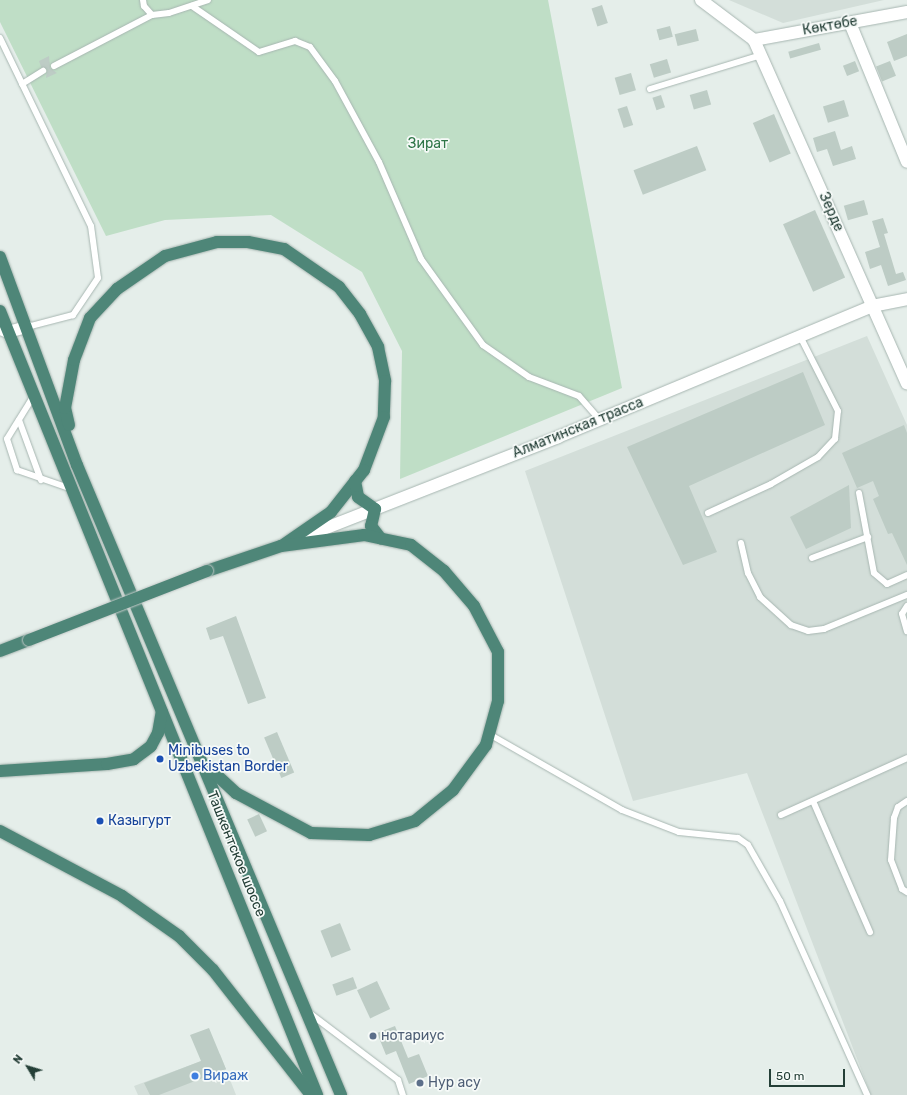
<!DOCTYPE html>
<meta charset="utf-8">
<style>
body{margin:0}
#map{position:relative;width:907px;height:1095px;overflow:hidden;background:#e5eeea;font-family:Rubik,sans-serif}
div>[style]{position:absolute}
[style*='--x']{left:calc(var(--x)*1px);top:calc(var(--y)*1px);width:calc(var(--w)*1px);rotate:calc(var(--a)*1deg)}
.built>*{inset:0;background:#d3ded9}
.green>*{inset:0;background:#bfdec6}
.building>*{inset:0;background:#bdccc5;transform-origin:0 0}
.roads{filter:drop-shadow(0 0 1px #a7b6b1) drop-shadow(0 0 1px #a7b6b1)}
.service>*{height:6px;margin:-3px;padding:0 3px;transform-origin:3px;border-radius:3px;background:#fff}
.minor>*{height:12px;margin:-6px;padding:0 6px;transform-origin:6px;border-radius:6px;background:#fff}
.tertiary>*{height:12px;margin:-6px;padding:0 6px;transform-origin:6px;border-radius:6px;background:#fff}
.trunk>*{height:12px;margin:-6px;padding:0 6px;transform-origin:6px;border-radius:6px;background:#4e8678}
.bridges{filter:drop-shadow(0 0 1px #c2c9c7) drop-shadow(0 0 1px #c2c9c7)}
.trunk-bridge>*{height:12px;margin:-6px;padding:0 6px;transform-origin:6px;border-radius:6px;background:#4e8678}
.dots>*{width:11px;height:11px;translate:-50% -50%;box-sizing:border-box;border:2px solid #f6faf8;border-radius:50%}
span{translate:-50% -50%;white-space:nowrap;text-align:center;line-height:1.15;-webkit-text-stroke:3.5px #f6faf8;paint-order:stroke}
.street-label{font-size:14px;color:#243f37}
.park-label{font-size:14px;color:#2f7648}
.transit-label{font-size:14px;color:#164399}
.left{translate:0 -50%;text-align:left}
.service-label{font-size:14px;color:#4e5e75}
.shop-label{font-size:14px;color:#366cbe}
.north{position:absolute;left:8px;top:1047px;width:40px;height:40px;-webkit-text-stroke:3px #f6faf8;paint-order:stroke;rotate:308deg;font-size:11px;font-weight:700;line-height:16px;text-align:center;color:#243f37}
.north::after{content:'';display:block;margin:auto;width:14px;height:18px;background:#243f37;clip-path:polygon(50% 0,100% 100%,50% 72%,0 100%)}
.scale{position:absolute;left:769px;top:1069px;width:76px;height:18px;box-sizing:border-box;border:2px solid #243f37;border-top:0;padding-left:5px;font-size:12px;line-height:14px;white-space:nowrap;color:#243f37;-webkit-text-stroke:3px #f6faf8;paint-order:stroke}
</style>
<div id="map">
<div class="built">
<i style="clip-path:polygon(729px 0,884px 0,783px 23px)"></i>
<i style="clip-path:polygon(867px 336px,907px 425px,907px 1095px,871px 1095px,747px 773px,633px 801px,525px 471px)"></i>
<i style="clip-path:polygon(220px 1054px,236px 1095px,138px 1095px,134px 1086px)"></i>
</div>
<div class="green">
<i style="clip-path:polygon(0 0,548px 0,622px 388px,400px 479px,402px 351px,362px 272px,271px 215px,165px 220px,106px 236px,0 22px)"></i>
</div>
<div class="building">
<i style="left:602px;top:5px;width:19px;height:11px;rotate:72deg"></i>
<i style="left:670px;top:26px;width:11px;height:14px;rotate:75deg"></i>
<i style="left:696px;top:29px;width:12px;height:22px;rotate:76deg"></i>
<i style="clip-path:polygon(907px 34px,907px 56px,894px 61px,887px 42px)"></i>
<i style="left:819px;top:43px;width:7px;height:32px;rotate:74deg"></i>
<i style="clip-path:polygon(49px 56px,50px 68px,57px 73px,46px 78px,47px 69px,41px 67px,39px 61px)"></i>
<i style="left:667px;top:59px;width:14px;height:18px;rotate:73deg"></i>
<i style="left:855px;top:61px;width:11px;height:13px;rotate:68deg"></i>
<i style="left:890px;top:61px;width:16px;height:15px;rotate:68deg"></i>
<i style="left:631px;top:73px;width:18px;height:17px;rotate:74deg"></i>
<i style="left:707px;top:90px;width:15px;height:18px;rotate:74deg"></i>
<i style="left:661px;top:95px;width:13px;height:9px;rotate:72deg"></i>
<i style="left:844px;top:100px;width:17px;height:22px;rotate:73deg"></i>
<i style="left:627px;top:106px;width:20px;height:10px;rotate:72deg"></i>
<i style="left:774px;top:114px;width:43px;height:23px;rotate:67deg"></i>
<i style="clip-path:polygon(835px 131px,841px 150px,852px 146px,856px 159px,833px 166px,827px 149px,817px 152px,813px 138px)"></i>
<i style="left:697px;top:146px;width:26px;height:68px;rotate:69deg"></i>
<i style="left:864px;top:200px;width:15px;height:21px;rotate:74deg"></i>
<i style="left:815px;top:210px;width:74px;height:35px;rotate:66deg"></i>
<i style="clip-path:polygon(883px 218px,888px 233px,884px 234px,896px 274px,903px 272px,906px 280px,888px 286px,881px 265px,870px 269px,865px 252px,880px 247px,872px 221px)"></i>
<i style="clip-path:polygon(803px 372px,825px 425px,689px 486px,717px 552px,683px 565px,627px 447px)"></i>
<i style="clip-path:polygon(904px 425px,907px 433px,907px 565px,892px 533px,888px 534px,873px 499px,879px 496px,873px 481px,857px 488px,842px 453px)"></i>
<i style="clip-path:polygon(849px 485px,851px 528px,806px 549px,790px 517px)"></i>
<i style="clip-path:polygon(236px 616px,266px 698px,248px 704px,223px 636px,210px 640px,206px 628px)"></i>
<i style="left:277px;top:732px;width:44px;height:14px;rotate:67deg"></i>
<i style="left:259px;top:814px;width:19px;height:13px;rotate:65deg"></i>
<i style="left:340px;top:923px;width:29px;height:21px;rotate:68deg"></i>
<i style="left:353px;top:977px;width:12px;height:22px;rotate:70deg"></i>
<i style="left:377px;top:981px;width:31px;height:22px;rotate:65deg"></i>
<i style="clip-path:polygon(395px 1026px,408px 1058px,419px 1054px,428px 1076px,409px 1084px,396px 1051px,386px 1055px,377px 1033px)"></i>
<i style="clip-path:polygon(209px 1028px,226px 1069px,159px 1095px,150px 1095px,144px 1083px,201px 1061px,190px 1035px)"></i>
</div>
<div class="roads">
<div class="service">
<i style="--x:143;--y:0;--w:6;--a:81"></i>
<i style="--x:144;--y:6;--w:12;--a:48"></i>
<i style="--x:152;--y:15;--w:17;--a:-7"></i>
<i style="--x:169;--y:13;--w:41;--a:-18.4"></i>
<i style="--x:192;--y:6;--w:81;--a:34.5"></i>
<i style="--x:259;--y:52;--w:38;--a:-17"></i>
<i style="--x:295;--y:41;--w:16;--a:22"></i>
<i style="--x:310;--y:47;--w:42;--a:53.7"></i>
<i style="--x:335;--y:81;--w:92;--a:61.5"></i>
<i style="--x:379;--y:162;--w:106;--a:66.6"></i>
<i style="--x:421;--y:259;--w:106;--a:54.2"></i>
<i style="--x:483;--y:345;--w:56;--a:34.8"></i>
<i style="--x:529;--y:377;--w:53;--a:20.8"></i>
<i style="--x:579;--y:396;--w:32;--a:49"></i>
<i style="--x:0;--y:38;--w:209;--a:64.2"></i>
<i style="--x:91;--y:226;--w:52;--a:82.3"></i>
<i style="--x:98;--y:278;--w:45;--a:124"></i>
<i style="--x:73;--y:315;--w:48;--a:165.4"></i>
<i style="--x:54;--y:66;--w:110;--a:-27.5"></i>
<i style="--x:22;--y:84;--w:25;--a:-32"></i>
<i style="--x:650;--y:89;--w:116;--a:-17"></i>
<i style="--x:33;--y:397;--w:49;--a:121.8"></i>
<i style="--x:7;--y:439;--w:33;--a:72"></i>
<i style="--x:17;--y:470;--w:58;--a:19.1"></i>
<i style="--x:19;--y:420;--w:64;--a:69.9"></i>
<i style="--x:859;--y:493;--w:81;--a:79.4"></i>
<i style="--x:874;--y:573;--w:17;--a:40"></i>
<i style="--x:887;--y:584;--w:22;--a:-24"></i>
<i style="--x:708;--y:513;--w:69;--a:-24.7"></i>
<i style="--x:771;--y:484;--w:54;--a:-29.9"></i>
<i style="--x:818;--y:457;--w:25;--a:-47"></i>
<i style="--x:835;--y:439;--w:28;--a:-84"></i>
<i style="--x:838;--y:411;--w:84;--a:-116.9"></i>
<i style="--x:741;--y:543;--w:31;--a:77"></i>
<i style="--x:748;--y:573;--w:27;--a:63"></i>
<i style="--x:760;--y:597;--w:42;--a:42.1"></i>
<i style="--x:791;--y:625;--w:18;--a:19"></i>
<i style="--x:808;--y:631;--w:16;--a:-7"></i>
<i style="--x:824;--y:629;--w:90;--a:-22.3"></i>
<i style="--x:812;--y:558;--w:60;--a:-20.6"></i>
<i style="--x:907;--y:606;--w:9;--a:122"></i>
<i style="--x:902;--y:614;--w:18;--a:74"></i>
<i style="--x:489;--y:734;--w:153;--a:29.7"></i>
<i style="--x:622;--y:810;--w:61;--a:21.1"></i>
<i style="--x:679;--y:832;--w:59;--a:5.8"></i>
<i style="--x:738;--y:838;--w:12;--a:35"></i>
<i style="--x:748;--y:845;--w:64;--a:60.3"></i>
<i style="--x:780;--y:901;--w:213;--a:65.8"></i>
<i style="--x:813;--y:801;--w:143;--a:66.5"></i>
<i style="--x:907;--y:801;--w:11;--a:146"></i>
<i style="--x:898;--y:807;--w:12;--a:110"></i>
<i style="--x:894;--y:818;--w:42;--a:94.1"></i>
<i style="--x:891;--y:860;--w:31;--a:69"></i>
<i style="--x:902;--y:889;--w:6;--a:31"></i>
<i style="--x:781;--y:815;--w:138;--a:-24.3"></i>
<i style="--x:308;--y:1012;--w:113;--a:37.1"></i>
<i style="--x:398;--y:1080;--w:16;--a:72"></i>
</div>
<div class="minor">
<i style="--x:701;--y:0;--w:66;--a:37"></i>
<i style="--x:850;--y:23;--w:150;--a:67.7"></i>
<i style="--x:872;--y:306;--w:36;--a:-11"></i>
<i style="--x:0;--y:329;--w:9;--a:21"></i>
<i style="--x:8;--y:332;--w:20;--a:-15"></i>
</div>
<div class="tertiary">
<i style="--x:907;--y:12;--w:156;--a:169.6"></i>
<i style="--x:754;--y:40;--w:376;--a:66"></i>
<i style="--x:293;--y:541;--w:285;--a:-21.4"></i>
<i style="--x:558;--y:437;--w:340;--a:-22.6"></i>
</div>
<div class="trunk">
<i style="--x:0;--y:257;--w:222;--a:69.7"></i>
<i style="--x:77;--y:465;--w:683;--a:67.26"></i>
<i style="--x:0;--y:311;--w:846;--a:67.98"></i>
<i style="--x:69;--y:425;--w:17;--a:-103"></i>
<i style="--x:65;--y:408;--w:49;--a:-79.4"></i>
<i style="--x:74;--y:360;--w:45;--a:-69.1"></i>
<i style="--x:90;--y:318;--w:40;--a:-47"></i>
<i style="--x:117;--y:289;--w:58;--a:-34.5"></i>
<i style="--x:165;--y:256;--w:54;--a:-15.1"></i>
<i style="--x:217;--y:242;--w:31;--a:0"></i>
<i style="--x:248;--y:242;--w:37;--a:11"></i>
<i style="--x:284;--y:249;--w:67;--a:34.6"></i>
<i style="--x:339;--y:287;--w:34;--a:52"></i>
<i style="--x:360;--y:314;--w:38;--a:61"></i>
<i style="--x:378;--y:347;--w:35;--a:78"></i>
<i style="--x:385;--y:381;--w:36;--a:92"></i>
<i style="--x:384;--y:417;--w:57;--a:110.7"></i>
<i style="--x:364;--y:470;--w:53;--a:128.2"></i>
<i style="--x:331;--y:512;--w:58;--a:145.5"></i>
<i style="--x:355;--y:481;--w:16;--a:79"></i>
<i style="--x:358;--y:497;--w:21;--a:35"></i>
<i style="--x:375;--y:509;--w:17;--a:103"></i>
<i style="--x:371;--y:526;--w:16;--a:52"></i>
<i style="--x:207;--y:571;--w:78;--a:-18.7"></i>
<i style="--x:281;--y:546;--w:84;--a:-7.5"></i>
<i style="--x:364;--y:535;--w:48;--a:12"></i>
<i style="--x:411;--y:545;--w:42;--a:38.2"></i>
<i style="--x:444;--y:571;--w:46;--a:49.4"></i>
<i style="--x:474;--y:606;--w:52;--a:62.4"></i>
<i style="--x:498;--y:652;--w:49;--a:90"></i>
<i style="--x:498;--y:701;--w:46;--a:105.3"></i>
<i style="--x:486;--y:745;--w:56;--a:126.3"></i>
<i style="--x:453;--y:790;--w:49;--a:140.8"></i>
<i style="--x:415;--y:821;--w:48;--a:163.1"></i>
<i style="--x:369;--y:835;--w:58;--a:-178"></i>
<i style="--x:311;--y:833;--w:85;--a:-151.9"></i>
<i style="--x:236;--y:793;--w:38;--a:-137"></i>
<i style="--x:0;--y:651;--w:31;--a:-21"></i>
<i style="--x:0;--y:771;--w:107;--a:-3.7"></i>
<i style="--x:107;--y:764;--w:27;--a:-10"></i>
<i style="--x:134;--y:759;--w:21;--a:-37"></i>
<i style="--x:151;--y:746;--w:15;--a:-62"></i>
<i style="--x:158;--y:733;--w:22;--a:-80"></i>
<i style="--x:0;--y:831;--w:138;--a:28"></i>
<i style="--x:122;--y:896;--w:70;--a:35.1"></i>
<i style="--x:179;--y:936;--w:48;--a:45"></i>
<i style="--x:213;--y:970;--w:159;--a:51.9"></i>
</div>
</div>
<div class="bridges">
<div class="trunk-bridge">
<i style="--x:29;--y:640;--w:191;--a:-21.2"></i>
</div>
</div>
<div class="dots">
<i style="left:160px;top:759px;background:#1a4fb4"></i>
<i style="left:100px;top:821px;background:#1a4fb4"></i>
<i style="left:373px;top:1036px;background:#5c6f8a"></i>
<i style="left:195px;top:1076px;background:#3f7fe0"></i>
<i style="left:420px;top:1083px;background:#5c6f8a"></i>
</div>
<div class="street-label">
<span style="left:830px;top:26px;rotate:-10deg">Көктөбе</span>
<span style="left:831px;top:212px;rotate:66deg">Зерде</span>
<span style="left:578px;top:428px;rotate:-22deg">Алматинская трасса</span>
<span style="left:236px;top:854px;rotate:68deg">Ташкентское шоссе</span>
</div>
<div class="park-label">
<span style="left:428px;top:144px">Зират</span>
</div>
<div class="transit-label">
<span class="left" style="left:168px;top:759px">Minibuses to<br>Uzbekistan Border</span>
<span class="left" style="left:108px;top:821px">Казыгурт</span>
</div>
<div class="service-label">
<span class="left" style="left:381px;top:1036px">нотариус</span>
<span class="left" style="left:428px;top:1083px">Нур асу</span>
</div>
<div class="shop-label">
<span class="left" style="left:203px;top:1076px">Вираж</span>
</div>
<div class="north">N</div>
<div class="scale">50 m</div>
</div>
